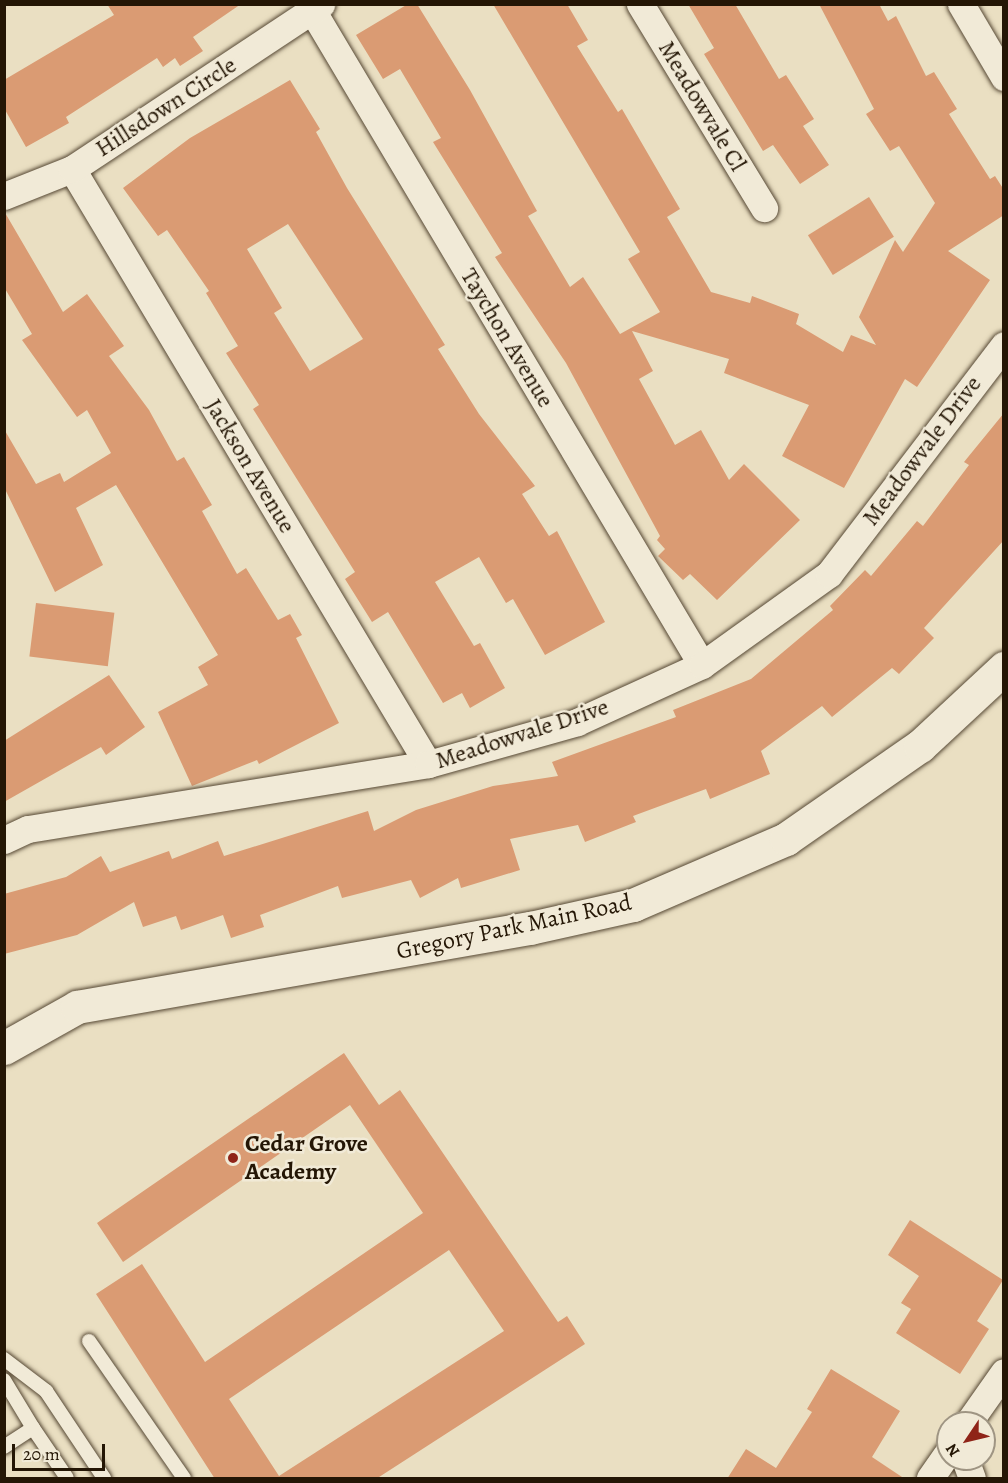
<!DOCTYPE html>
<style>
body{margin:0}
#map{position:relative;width:1008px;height:1483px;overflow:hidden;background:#eadfc2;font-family:Alegreya,serif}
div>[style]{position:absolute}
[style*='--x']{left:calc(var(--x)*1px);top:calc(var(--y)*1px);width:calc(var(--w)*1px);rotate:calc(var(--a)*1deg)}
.building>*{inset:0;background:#da9b73;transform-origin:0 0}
.roads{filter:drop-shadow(0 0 2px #564834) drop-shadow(0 0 2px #564834)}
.lane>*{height:14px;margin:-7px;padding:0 7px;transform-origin:7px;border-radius:7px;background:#f1ead7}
.street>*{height:27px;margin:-13.5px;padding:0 13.5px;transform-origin:13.5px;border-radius:13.5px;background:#f1ead7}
.secondary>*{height:33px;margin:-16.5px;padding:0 16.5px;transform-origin:16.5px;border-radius:16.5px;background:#f1ead7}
.dots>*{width:16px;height:16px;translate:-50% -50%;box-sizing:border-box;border:3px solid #f1ead7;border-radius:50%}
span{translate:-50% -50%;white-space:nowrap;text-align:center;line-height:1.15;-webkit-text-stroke:5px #f1ead7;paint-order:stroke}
.street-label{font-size:24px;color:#241605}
.poi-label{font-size:24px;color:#241605;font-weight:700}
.left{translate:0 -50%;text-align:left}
.frame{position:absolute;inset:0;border:6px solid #241605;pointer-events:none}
.north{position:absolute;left:936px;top:1411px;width:60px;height:60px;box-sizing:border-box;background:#f1ead7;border:2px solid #9f9583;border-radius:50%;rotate:235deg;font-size:16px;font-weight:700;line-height:24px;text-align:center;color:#241605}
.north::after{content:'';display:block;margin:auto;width:21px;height:27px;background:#8f2418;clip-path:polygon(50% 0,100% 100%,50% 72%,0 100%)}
.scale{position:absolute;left:12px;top:1444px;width:93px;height:27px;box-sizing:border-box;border:3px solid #241605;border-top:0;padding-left:8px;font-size:18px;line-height:21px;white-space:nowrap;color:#241605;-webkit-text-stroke:4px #f1ead7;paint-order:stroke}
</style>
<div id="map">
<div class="building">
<i style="clip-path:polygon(107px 4px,241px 4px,193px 37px,203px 51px,180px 66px,175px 58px,163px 67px,157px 58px,66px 117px,69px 123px,26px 147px,4px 108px,4px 80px,114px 15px)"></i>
<i style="clip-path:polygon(408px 4px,417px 4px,470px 90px,537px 211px,528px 216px,570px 287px,583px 277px,620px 334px,660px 312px,628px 259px,640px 252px,493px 4px,567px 4px,588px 40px,577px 46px,618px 112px,622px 109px,680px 209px,667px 217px,711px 292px,750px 303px,752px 296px,799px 314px,796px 324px,843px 352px,851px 335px,876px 345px,859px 317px,895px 240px,903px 252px,935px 203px,899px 146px,890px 151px,866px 114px,874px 109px,819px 4px,879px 4px,888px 21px,896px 16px,926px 76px,934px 72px,957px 109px,949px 114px,990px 179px,995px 176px,1004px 190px,1004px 215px,948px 251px,990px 280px,917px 387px,905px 379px,844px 488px,782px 456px,809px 405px,724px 373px,729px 359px,632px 331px,653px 371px,639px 379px,675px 445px,701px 430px,729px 480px,744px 464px,800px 520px,717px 600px,690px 574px,683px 580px,658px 556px,665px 549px,657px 540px,660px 536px,566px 363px,495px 257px,502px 253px,433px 142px,441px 138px,400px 69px,383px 79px,356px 35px)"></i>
<i style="clip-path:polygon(688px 4px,735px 4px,779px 79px,786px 75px,814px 119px,803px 126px,829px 165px,800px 184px,773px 145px,763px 151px,704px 54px,714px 48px)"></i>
<i style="clip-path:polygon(evenodd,290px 80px,320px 129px,316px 132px,347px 188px,445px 345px,438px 349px,479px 414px,535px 486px,522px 494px,549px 536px,557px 531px,605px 622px,545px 655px,513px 599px,506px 603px,479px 557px,435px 582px,474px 646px,480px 643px,505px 688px,470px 708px,462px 693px,443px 703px,388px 612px,372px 622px,345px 579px,355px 572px,253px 409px,259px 405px,226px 353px,238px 346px,206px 293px,209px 291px,167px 230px,158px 236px,123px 188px,190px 138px,290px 80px,288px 224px,363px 339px,310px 371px,274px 313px,282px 308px,247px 249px,288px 224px)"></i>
<i style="left:869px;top:197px;width:47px;height:72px;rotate:58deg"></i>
<i style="clip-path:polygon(4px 211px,63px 312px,87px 294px,124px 346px,109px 356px,149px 410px,177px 461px,184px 457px,212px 505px,202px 511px,237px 574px,246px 568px,278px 620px,290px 614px,302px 635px,296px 638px,339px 723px,259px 764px,257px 760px,192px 786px,158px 712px,208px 685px,198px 667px,218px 655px,116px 485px,76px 508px,103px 565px,55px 592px,4px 487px,4px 429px,36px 484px,60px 473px,64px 482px,111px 453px,87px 410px,77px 417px,22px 340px,32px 334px,4px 287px)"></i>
<i style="clip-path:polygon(1004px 413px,1004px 540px,924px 628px,934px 638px,899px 674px,892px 668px,832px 717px,822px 706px,761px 751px,770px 774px,710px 799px,706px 789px,633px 816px,636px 822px,585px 842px,578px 825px,510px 839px,520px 870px,461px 888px,458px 878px,420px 898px,411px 880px,342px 898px,338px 886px,260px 915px,264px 927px,231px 938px,223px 915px,181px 930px,176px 916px,143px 927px,134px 902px,77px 935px,4px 954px,4px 894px,66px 877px,101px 856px,110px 872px,169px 851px,172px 859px,218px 841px,224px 856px,368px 811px,374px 831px,416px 810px,493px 786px,558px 776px,552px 762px,676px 717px,673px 710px,751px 679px,833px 610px,830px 606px,865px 570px,871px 576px,917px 521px,923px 526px,969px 465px,964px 462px)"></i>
<i style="left:36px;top:603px;width:79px;height:54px;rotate:7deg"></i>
<i style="clip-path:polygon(109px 675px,145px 727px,106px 755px,101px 747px,4px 802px,4px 741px)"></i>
<i style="clip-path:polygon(evenodd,344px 1053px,379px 1105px,400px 1090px,558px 1322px,567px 1316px,585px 1344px,376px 1479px,215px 1479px,96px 1294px,142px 1264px,205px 1362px,423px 1213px,350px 1105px,123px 1262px,97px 1223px,344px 1053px,449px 1250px,504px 1331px,279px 1476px,229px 1399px,449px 1250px)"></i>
<i style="clip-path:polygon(910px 1220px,1003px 1280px,977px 1321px,989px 1329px,960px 1374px,896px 1333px,911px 1309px,901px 1303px,919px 1276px,888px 1255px)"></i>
<i style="clip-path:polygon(831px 1369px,900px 1411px,872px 1457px,905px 1479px,727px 1479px,746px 1449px,776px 1468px,812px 1412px,807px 1409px)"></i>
</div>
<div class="roads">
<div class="lane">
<i style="--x:89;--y:1341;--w:167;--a:55.3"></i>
<i style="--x:4;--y:1359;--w:53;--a:37.3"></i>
<i style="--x:46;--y:1391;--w:105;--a:56.3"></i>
<i style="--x:4;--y:1380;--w:56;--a:58.9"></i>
<i style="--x:33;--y:1428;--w:35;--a:147"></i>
<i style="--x:33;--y:1428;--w:60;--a:55.8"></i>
</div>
<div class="street">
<i style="--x:640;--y:4;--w:239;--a:58.7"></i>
<i style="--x:961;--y:4;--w:85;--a:59.5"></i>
<i style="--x:312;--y:10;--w:762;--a:59.23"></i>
<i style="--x:72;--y:169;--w:693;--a:59.11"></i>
<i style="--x:4;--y:196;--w:73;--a:-21.7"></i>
<i style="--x:72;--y:169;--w:299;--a:-33.5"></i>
<i style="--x:4;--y:840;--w:26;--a:-25"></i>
<i style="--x:28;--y:829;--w:405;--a:-9.2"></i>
<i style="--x:428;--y:764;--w:155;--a:-15.7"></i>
<i style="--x:577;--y:722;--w:137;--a:-24.5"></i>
<i style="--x:702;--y:665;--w:156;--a:-35.6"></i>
<i style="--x:829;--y:574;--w:288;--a:-52.6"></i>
<i style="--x:968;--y:1423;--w:62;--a:-54.8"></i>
<i style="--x:965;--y:1459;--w:20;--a:70"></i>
<i style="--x:930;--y:1478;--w:32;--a:-55"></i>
</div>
<div class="secondary">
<i style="--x:4;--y:1048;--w:84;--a:-29.3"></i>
<i style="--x:77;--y:1007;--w:460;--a:-9.9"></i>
<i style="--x:530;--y:928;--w:106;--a:-12.6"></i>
<i style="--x:633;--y:905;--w:167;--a:-23.3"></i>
<i style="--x:786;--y:839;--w:163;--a:-34.8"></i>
<i style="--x:920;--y:746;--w:115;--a:-42.9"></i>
</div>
</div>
<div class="dots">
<i style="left:233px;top:1158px;background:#8f2418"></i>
</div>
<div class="street-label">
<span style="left:702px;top:106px;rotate:59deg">Meadowvale Cl</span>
<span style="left:166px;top:107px;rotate:-33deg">Hillsdown Circle</span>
<span style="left:507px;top:338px;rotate:59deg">Taychon Avenue</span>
<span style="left:922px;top:451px;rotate:-53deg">Meadowvale Drive</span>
<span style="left:250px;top:466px;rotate:59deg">Jackson Avenue</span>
<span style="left:522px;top:734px;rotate:-18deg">Meadowvale Drive</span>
<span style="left:514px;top:927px;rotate:-12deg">Gregory Park Main Road</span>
</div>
<div class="poi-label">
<span class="left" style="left:245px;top:1158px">Cedar Grove<br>Academy</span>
</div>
<div class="frame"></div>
<div class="north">N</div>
<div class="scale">20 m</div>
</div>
